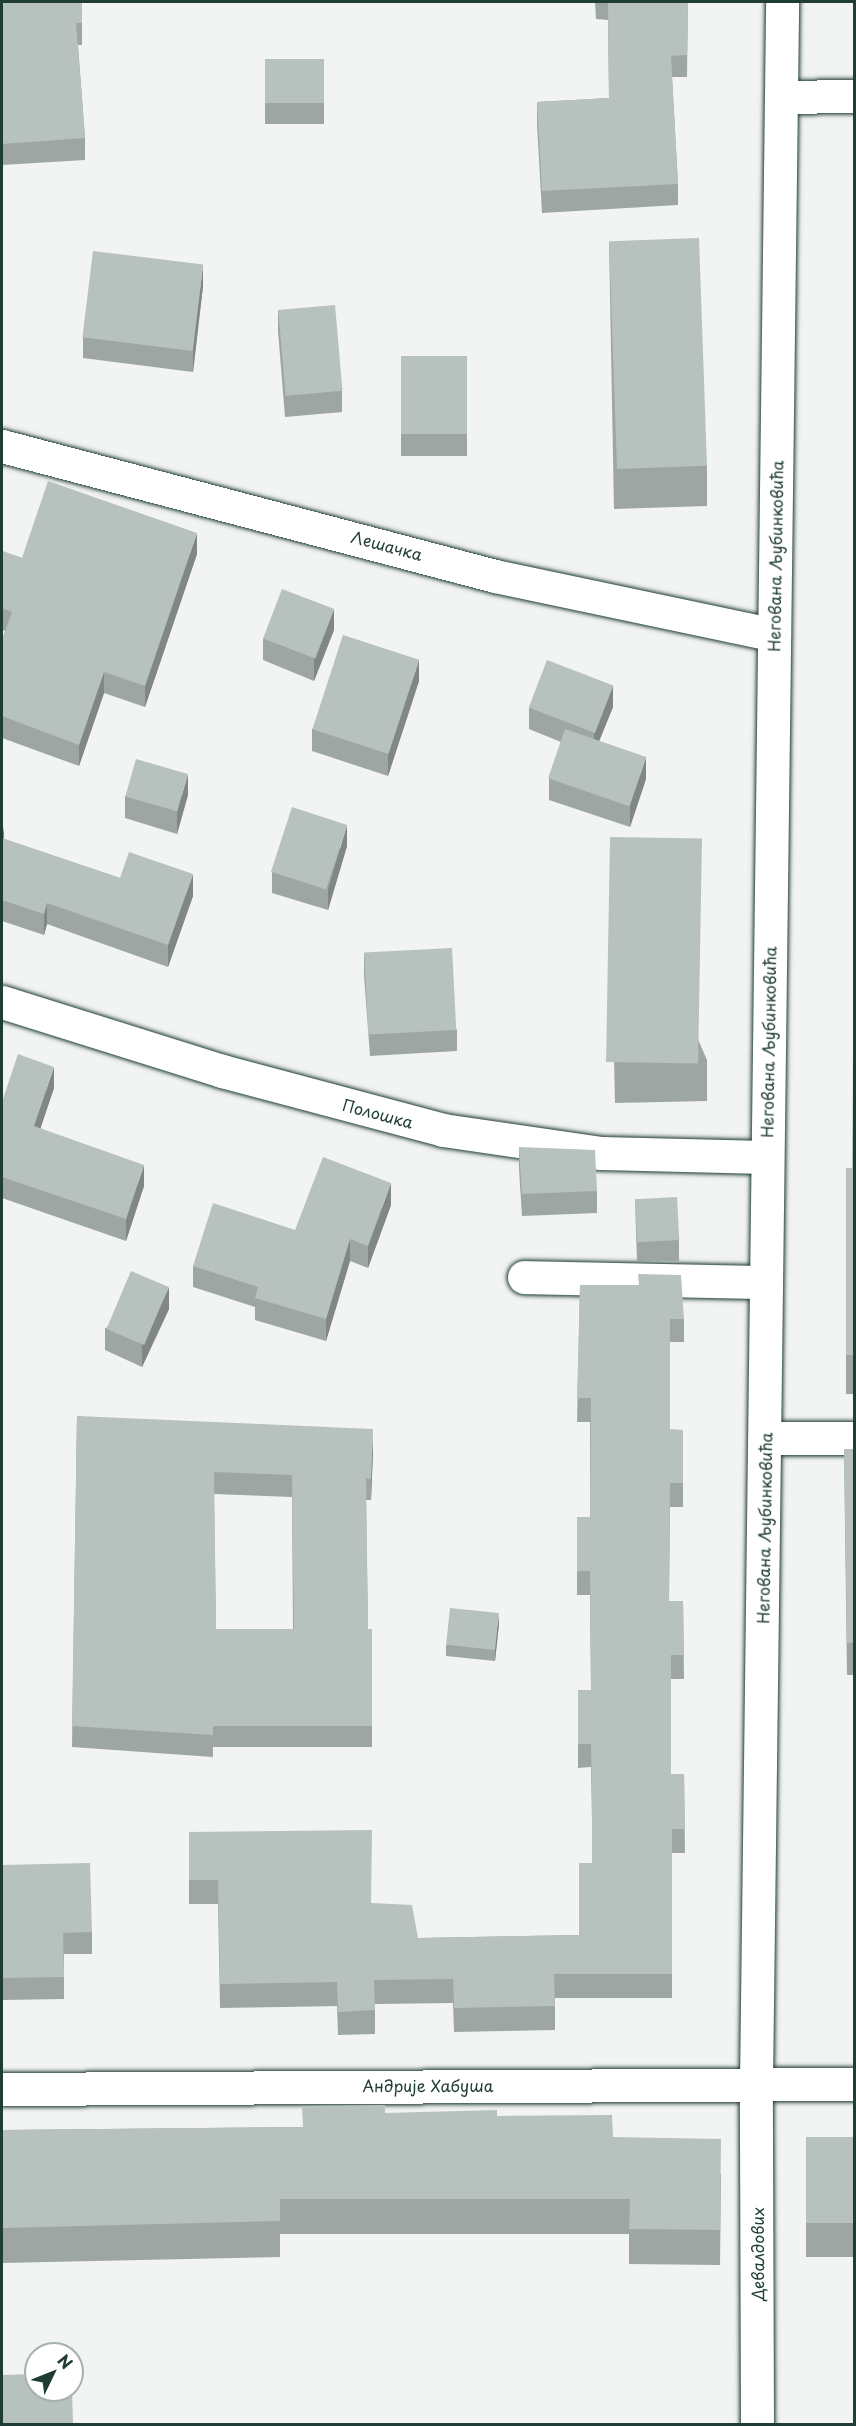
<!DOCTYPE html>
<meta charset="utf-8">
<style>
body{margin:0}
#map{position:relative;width:856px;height:2426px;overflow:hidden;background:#f2f3f3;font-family:"Playpen Sans",sans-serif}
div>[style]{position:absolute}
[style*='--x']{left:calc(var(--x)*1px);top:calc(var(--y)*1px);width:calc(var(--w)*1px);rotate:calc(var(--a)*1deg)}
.roads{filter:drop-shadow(0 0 2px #1f3d34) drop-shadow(0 0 2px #1f3d34)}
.minor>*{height:33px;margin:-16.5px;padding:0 16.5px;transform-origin:16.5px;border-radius:16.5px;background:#fff}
.wall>*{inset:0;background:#9da6a3;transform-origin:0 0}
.shaded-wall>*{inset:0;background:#808784}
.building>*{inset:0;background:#b7c1bd;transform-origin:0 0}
span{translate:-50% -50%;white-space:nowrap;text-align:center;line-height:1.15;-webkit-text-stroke:6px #fff;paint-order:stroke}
.street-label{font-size:16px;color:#1f3d34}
.frame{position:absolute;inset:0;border:3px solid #1f3d34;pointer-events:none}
.north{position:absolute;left:24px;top:2342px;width:60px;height:60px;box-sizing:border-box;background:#fff;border:2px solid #a5b1ae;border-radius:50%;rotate:47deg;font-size:16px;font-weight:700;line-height:24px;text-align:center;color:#1f3d34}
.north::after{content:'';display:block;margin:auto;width:21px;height:27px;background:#1f3d34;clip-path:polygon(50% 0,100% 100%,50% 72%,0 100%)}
</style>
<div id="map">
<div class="roads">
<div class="minor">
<i style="--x:781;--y:97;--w:73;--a:-0.8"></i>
<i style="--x:2;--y:446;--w:510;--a:14.77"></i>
<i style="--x:495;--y:576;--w:285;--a:11.9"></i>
<i style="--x:2;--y:1002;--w:231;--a:17.4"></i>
<i style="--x:222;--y:1071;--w:229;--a:14.9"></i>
<i style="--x:443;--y:1130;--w:160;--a:8.3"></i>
<i style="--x:601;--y:1153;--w:165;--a:1.4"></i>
<i style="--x:524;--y:1277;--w:242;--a:1.2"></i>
<i style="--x:766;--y:1438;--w:88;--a:0"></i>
<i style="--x:2;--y:2089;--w:852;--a:-0.34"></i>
<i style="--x:757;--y:2424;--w:341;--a:-90.2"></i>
<i style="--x:756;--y:2083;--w:2081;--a:-89.28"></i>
</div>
</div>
<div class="wall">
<i style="clip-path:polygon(2px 2px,82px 2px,82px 45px,78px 45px,85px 138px,85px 160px,2px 165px)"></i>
<i style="clip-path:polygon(595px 2px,688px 2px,687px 77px,672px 77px,678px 184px,678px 205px,542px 213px,537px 124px,537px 102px,609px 98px,608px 20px,596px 19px)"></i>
<i style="left:265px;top:59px;width:59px;height:65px"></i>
<i style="clip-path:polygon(609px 241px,707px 466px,707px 506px,614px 509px)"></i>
<i style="clip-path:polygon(203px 286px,193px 372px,83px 358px,83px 337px)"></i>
<i style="clip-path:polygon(278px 310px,342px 391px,342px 412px,285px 417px,278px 331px)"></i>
<i style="left:401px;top:356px;width:66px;height:100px"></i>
<i style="clip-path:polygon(2px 551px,22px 558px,197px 554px,145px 707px,104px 693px,79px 766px,2px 738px,2px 640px,5px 631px,2px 630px)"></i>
<i style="clip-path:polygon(334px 630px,314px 681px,263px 660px,263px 639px)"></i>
<i style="clip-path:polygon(419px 681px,388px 776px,312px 751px,312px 729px)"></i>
<i style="clip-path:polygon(613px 707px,599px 741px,646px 779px,630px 827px,549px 800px,549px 779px,561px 742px,529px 729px,529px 708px)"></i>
<i style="clip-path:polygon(188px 795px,177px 834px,125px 818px,125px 796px)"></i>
<i style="clip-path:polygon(2px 827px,4px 839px,120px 878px,193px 896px,168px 967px,47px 924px,44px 935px,2px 921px)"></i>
<i style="clip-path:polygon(610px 837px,707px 1060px,707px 1101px,615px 1103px,610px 878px)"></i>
<i style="clip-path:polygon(347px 846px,328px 910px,272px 893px,272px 872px)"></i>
<i style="clip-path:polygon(364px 953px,457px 1030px,457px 1051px,370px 1056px,364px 975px)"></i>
<i style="clip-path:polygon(855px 1053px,855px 1394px,846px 1394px,846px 1168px,852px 1168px)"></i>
<i style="clip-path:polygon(54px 1088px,40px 1128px,144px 1186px,126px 1241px,2px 1198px,2px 1102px)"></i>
<i style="clip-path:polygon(519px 1147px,597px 1191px,597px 1213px,522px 1216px,519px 1169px)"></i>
<i style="clip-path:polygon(635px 1199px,679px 1240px,679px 1261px,637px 1261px)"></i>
<i style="clip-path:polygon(391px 1205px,368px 1268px,350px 1261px,326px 1341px,255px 1320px,255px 1307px,193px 1287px,193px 1266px,295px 1230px)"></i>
<i style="clip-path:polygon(580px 1285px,684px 1319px,684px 1342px,670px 1342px,670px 1429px,683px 1457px,683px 1507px,670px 1507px,669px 1601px,683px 1601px,684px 1679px,671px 1679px,671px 1774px,684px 1774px,685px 1853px,672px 1853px,672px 1998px,555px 1998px,555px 2030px,454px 2032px,453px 2003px,375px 2004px,375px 2034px,338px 2035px,337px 2006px,220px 2008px,218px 1904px,189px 1904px,189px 1832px,371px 1903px,418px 1938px,579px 1935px,592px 1863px,592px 1821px,591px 1767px,578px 1768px,578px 1690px,591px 1690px,590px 1595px,577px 1595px,577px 1517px,590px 1517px,590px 1422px,577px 1422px)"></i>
<i style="clip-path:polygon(169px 1309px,142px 1367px,105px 1350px,105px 1328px)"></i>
<i style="clip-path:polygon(evenodd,77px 1416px,373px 1451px,371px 1500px,366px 1500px,368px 1629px,372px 1629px,372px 1747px,213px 1747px,213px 1757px,72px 1747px,77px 1416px,214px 1494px,292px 1497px,293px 1629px,216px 1629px,214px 1494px)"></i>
<i style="clip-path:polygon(844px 1449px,855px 1449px,855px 1675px,847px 1675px)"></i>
<i style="clip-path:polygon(499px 1624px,495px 1661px,446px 1656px,446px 1645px)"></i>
<i style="clip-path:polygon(2px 1865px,92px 1932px,92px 1954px,64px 1954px,64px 1999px,2px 2000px)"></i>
<i style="clip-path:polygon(385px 2113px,497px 2116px,613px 2137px,721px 2174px,720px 2265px,629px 2264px,629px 2234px,280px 2234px,280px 2257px,2px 2263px,2px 2130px,302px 2127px)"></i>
<i style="left:855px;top:2137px;width:120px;height:49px;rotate:90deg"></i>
</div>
<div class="shaded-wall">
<i style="clip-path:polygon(203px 265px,203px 286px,193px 372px,193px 350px)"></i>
<i style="clip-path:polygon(197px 533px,197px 554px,145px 707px,145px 686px)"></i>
<i style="clip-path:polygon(334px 609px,334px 630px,314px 681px,314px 659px)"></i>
<i style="clip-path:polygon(419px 660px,419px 681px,388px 776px,388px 754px)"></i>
<i style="clip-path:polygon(104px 672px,104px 693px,79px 766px,79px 745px)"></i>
<i style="clip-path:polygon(613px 685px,613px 707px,594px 754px,594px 733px)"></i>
<i style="clip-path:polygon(646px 757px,646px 779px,630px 827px,630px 806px)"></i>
<i style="clip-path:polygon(188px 774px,188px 795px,177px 834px,177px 812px)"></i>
<i style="clip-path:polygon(347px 825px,347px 846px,328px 910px,328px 889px)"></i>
<i style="clip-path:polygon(4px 828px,4px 849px,2px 857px,2px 836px)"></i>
<i style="clip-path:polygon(193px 874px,193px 896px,168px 967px,168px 945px)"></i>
<i style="clip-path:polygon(47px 903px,47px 924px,44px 935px,44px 914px)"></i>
<i style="clip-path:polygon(54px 1067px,54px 1088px,34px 1148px,34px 1126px)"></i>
<i style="clip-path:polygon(144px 1165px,144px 1186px,126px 1241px,126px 1219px)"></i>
<i style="clip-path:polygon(391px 1183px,391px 1205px,368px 1268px,368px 1246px)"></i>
<i style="clip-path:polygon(350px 1239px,350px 1261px,326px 1341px,326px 1319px)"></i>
<i style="clip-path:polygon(169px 1287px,169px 1309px,142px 1367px,142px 1345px)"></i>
<i style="clip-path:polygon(373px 1429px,373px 1451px,371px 1500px,371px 1479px)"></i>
<i style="clip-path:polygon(499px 1613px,499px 1624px,495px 1661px,495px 1650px)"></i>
</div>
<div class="building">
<i style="clip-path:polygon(2px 2px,82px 2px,82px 23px,76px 23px,85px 138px,2px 144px)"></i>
<i style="clip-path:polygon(608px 2px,688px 2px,687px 55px,671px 56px,678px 184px,542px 191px,537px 102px,609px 98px)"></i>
<i style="left:265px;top:59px;width:59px;height:44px"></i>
<i style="left:699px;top:238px;width:228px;height:90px;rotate:88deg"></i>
<i style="left:93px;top:251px;width:111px;height:87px;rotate:7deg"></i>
<i style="left:335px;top:305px;width:86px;height:57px;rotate:85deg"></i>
<i style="left:401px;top:356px;width:66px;height:78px"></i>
<i style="clip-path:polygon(48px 481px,197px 533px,145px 686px,104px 672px,79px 745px,2px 716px,2px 640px,12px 612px,2px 608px,2px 551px,22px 558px)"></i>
<i style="left:282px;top:589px;width:56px;height:53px;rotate:21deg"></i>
<i style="left:343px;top:635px;width:80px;height:99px;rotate:18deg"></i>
<i style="left:547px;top:660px;width:71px;height:51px;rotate:21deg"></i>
<i style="left:565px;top:729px;width:86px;height:52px;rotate:19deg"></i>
<i style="left:136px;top:759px;width:54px;height:39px;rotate:16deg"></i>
<i style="left:292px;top:807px;width:58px;height:68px;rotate:18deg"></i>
<i style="clip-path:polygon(2px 827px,4px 828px,2px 836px)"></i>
<i style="left:610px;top:837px;width:92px;height:225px;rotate:1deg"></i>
<i style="clip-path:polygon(2px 838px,120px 878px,129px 852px,193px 874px,168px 945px,47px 903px,44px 914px,2px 900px)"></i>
<i style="left:452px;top:948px;width:82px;height:88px;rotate:87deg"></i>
<i style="clip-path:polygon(853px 1053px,855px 1053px,855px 1355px,846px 1355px,846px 1168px,852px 1168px)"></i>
<i style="clip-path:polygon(18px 1054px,54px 1067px,34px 1126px,144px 1165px,126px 1219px,2px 1177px,2px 1102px)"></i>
<i style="clip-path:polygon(519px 1147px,595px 1150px,597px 1191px,522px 1194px)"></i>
<i style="clip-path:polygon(323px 1157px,391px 1183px,368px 1246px,350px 1239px,326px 1319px,255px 1298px,258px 1287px,193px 1266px,213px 1203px,295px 1230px)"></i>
<i style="left:677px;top:1197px;width:43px;height:42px;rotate:87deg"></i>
<i style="left:131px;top:1271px;width:41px;height:63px;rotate:23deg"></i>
<i style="clip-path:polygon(638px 1274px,681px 1275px,684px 1319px,670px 1319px,670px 1429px,683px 1430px,683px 1483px,670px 1483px,669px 1601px,683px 1601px,684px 1655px,671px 1655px,671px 1774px,684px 1774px,685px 1829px,672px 1829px,672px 1974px,554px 1974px,555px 2006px,454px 2008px,453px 1979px,374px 1980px,375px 2010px,338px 2012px,337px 1982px,220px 1984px,218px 1880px,189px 1880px,189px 1832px,372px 1830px,371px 1903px,412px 1905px,418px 1938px,579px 1935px,579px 1863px,592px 1863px,592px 1803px,591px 1744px,578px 1744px,578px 1690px,591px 1690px,590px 1571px,577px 1571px,577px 1517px,590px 1517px,591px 1398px,577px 1398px,580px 1285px,639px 1285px)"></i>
<i style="clip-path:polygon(evenodd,77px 1416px,373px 1429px,371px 1479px,366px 1478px,368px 1629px,372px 1629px,372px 1726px,213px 1726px,213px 1735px,72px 1726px,77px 1416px,214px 1472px,292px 1475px,294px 1629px,216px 1629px,214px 1472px)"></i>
<i style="clip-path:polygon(844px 1449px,855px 1449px,855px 1642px,847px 1643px)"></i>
<i style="left:450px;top:1608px;width:49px;height:37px;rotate:6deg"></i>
<i style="clip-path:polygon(90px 1863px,92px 1932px,63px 1933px,64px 1977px,2px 1978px,2px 1865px)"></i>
<i style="clip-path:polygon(385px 2105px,385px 2113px,497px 2110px,497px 2116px,612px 2115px,613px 2137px,721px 2139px,720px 2230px,629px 2229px,630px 2199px,280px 2199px,280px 2221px,2px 2228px,2px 2130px,303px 2127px,302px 2106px)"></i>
<i style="left:855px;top:2137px;width:86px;height:49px;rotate:90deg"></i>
<i style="clip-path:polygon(36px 2374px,36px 2390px,72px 2390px,73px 2424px,2px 2424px,2px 2375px)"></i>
</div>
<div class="street-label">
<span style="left:387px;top:545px;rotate:15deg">Лешачка</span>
<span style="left:775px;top:556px;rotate:-89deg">Негована Љубинковића</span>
<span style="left:768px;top:1042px;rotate:-89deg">Негована Љубинковића</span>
<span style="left:378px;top:1113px;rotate:15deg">Полошка</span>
<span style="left:764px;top:1528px;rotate:-89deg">Негована Љубинковића</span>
<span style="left:428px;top:2085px">Андрије Хабуша</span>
<span style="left:757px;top:2254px;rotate:-90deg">Девалдових</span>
</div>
<div class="frame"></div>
<div class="north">N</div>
</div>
